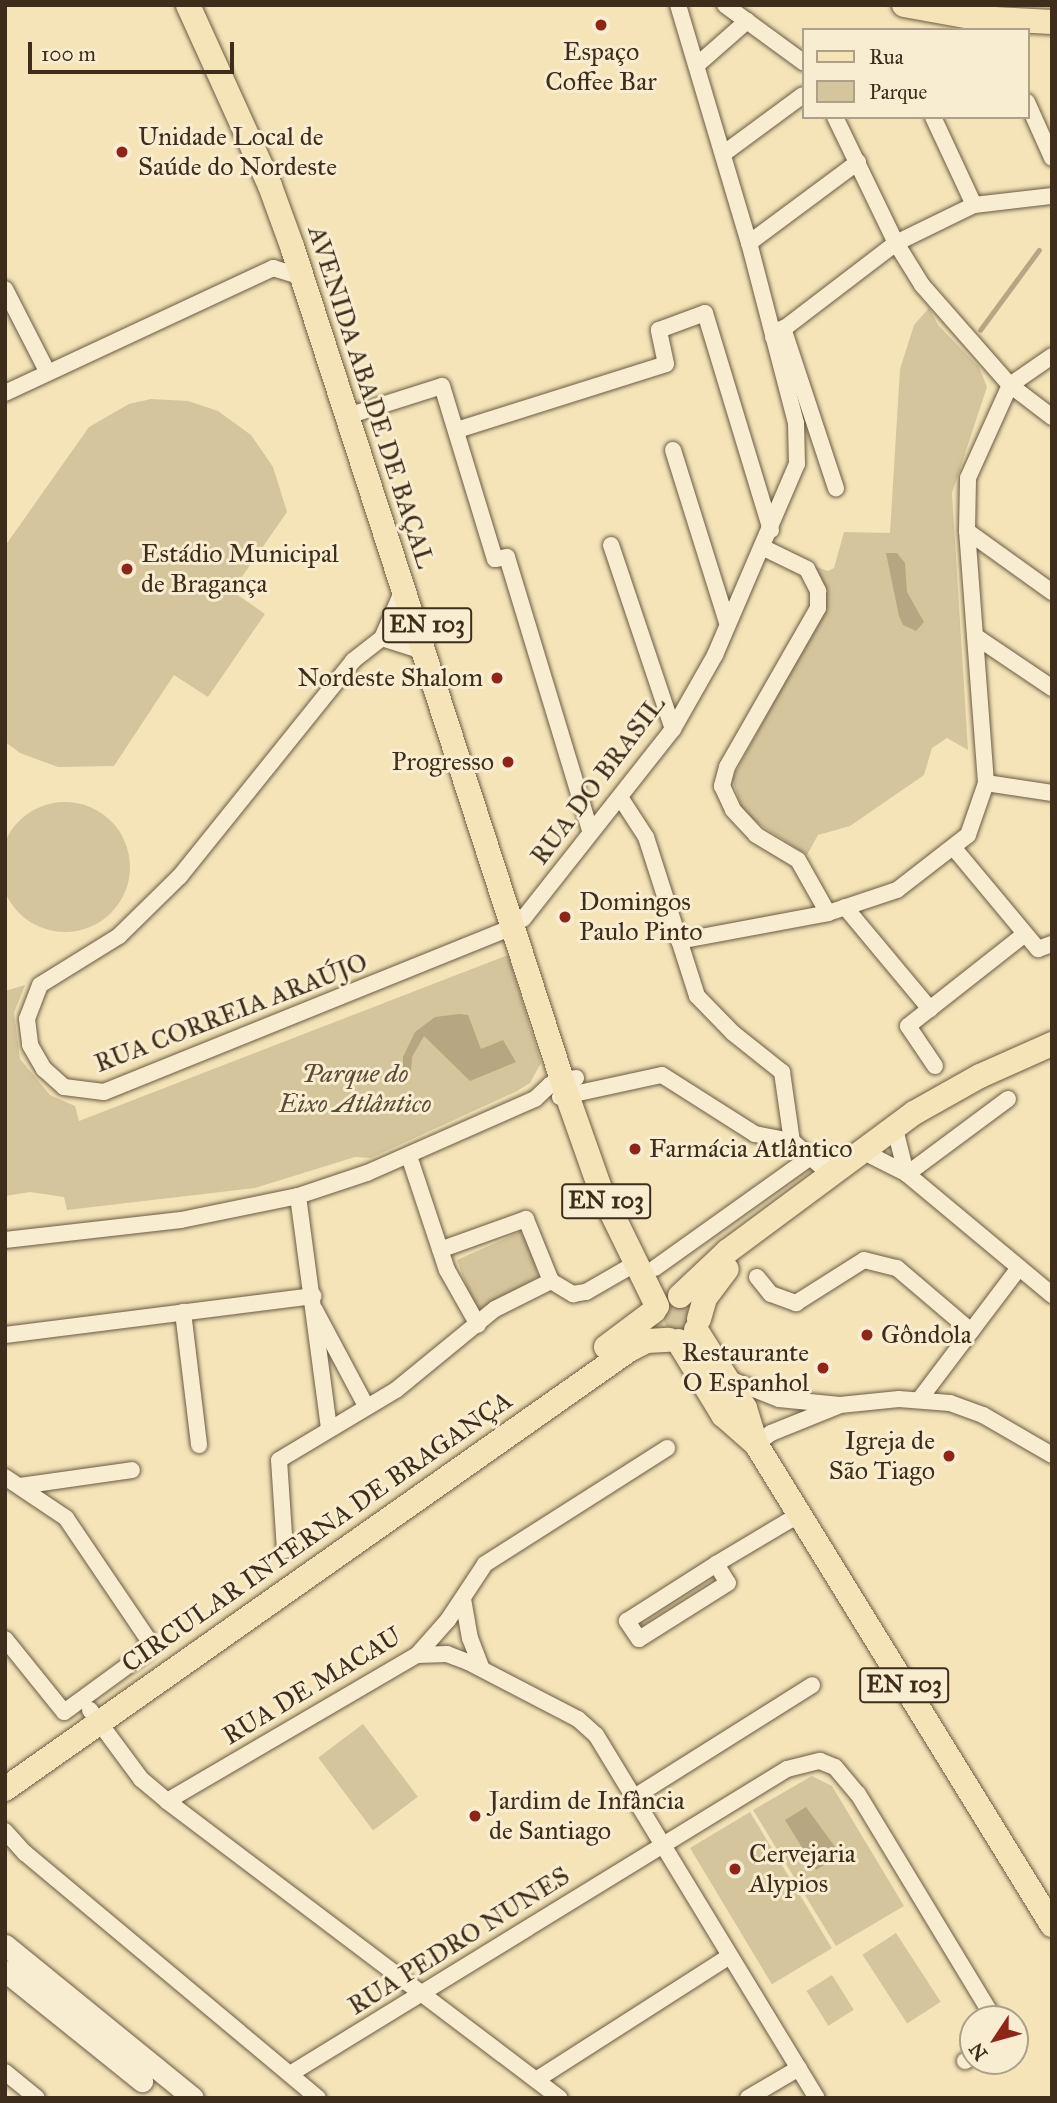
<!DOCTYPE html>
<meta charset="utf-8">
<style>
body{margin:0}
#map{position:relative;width:1057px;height:2103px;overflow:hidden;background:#f4e4b8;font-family:"IM FELL Great Primer",serif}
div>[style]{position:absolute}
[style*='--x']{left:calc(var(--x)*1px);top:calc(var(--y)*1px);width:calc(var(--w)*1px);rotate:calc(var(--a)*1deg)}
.green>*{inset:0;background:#d5c59d;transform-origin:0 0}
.round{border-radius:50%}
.water>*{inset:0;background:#b6a682}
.stream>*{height:4.5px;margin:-2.25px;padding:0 2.25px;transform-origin:2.25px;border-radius:2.25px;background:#b6a682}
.roads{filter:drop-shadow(0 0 2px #6b5b42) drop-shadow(0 0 2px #6b5b42)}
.minor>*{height:16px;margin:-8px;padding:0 8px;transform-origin:8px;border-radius:8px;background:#f8edd1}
.secondary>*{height:21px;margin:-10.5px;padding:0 10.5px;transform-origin:10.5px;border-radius:10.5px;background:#f8edd1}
.primary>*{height:24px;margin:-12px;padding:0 12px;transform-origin:12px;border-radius:12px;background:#f4e4b8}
.dots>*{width:19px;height:19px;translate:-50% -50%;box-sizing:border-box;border:4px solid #f8edd1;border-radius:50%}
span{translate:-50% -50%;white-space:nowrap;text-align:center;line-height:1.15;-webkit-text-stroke:6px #f8edd1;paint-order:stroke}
.shield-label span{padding:2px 5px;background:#f8edd1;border:2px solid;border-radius:5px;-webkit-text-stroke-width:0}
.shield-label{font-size:24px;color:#3d2d1a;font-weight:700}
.poi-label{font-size:26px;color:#3d2d1a}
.left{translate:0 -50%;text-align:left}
.right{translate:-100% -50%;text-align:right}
.street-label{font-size:26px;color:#3d2d1a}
.park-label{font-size:26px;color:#5b4b34;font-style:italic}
.frame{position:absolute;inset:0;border:7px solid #3d2d1a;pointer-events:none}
.legend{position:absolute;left:802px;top:28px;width:228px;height:91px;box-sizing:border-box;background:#f8edd1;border:2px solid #ada088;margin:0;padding:9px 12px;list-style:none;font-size:21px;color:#3d2d1a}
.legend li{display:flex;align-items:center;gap:14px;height:35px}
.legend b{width:35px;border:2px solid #ada088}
.north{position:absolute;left:959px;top:2005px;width:70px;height:70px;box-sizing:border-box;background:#f8edd1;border:2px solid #ada088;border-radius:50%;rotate:234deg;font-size:19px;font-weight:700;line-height:28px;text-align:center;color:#3d2d1a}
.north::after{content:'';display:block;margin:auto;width:24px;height:32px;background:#8f2418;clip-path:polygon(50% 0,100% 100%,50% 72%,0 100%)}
.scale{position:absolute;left:28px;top:42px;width:206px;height:32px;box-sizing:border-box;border:4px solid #3d2d1a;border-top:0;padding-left:9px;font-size:21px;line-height:24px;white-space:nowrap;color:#3d2d1a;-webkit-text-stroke:5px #f8edd1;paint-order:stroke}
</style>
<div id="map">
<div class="green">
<i style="clip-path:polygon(929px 308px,938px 325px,979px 367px,987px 387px,952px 493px,968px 750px,947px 738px,932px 748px,924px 775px,850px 826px,818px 835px,807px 855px,744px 814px,732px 779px,824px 610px,813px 566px,828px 571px,834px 568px,844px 532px,890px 533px,900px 369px,914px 325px)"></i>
<i style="clip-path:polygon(151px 399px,188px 401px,218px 411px,251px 435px,273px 467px,287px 512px,232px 591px,265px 614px,208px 697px,174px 675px,114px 766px,58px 767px,20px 753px,5px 742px,5px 546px,89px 427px,129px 404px)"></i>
<i class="round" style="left:0;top:802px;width:130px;height:130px"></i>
<i style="clip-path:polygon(508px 955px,541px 1063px,530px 1083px,517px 1091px,371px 1158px,355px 1157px,255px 1188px,67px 1210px,64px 1197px,30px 1192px,5px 1196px,5px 991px,25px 985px,14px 1013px,20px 1059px,50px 1095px,75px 1106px,79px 1121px)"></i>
<i style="clip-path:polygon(520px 1232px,531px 1246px,538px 1277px,476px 1311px,457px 1260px)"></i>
<i class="round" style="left:664px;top:1305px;width:26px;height:26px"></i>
<i style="left:363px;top:1724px;width:91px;height:56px;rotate:53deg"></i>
<i style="clip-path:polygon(812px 1776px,832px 1786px,904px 1906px,836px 1946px,753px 1810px)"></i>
<i style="left:750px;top:1812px;width:159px;height:70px;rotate:59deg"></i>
<i style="left:896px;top:1933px;width:82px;height:40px;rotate:57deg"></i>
<i style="left:832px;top:1975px;width:41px;height:30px;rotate:58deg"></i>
</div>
<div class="water">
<i style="clip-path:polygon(886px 553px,897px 553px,905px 563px,907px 592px,924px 622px,916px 631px,903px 625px,899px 616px)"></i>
<i style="clip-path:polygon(459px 1014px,468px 1015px,481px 1049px,503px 1040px,516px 1062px,470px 1081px,424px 1036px,412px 1057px,411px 1073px,403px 1073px,403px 1057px,415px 1032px,435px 1017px)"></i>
<i style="clip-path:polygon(806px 1807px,841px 1855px,816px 1870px,785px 1820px)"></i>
</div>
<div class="stream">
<i style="--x:980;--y:330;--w:99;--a:-53.6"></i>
</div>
<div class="roads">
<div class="minor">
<i style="--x:725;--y:5;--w:97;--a:36.2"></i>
<i style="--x:697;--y:65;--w:67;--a:-41.3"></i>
<i style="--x:1027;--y:102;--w:61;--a:65.9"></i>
<i style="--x:835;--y:117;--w:140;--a:64.2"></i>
<i style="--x:896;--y:243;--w:49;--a:58.2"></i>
<i style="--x:922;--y:285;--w:133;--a:48.7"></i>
<i style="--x:1010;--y:385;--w:53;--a:37.3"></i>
<i style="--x:933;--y:117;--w:97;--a:65"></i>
<i style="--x:723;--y:154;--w:99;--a:-36.4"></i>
<i style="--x:749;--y:243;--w:136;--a:-36.6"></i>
<i style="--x:5;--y:289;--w:94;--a:62.9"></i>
<i style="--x:783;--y:328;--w:169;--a:71.7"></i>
<i style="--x:773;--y:337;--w:155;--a:-37.4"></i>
<i style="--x:896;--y:243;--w:87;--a:-26"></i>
<i style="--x:974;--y:205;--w:79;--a:-6.6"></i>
<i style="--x:5;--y:393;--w:296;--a:-25"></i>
<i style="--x:273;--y:268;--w:31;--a:17"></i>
<i style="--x:357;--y:413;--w:89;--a:-17.6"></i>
<i style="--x:442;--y:386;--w:181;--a:73"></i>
<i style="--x:495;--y:559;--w:12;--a:-9"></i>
<i style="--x:507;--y:557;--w:285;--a:73.1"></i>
<i style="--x:457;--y:430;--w:219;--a:-17.5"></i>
<i style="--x:666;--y:364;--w:35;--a:-102"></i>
<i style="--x:659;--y:330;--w:49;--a:-20.3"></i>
<i style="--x:705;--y:313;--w:227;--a:73.1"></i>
<i style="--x:673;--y:450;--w:180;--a:72.6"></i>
<i style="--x:967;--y:531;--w:105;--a:35.7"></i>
<i style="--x:611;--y:545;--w:194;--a:71.4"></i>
<i style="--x:764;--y:548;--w:48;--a:26"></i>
<i style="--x:807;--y:569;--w:25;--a:63"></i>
<i style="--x:818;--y:591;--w:17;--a:90"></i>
<i style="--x:818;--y:608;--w:183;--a:119.8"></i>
<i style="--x:727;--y:767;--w:20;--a:105"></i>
<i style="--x:722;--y:786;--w:26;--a:65"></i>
<i style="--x:733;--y:810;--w:34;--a:47"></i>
<i style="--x:756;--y:835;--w:49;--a:30.8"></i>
<i style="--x:798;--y:860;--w:61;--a:60.5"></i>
<i style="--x:403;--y:590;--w:52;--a:113.6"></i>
<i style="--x:382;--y:638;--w:37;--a:142"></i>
<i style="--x:353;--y:661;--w:276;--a:128.8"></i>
<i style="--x:180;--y:876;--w:86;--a:135.5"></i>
<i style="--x:119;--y:936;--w:93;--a:148.2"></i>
<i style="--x:40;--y:985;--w:36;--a:111"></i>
<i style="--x:27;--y:1019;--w:26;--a:83"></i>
<i style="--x:30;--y:1045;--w:28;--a:60"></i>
<i style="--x:44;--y:1069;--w:27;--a:42"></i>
<i style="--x:64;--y:1087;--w:40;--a:7.1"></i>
<i style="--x:104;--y:1092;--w:441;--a:-22"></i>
<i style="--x:975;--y:636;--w:93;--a:34"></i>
<i style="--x:382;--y:638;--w:43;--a:17.6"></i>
<i style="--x:423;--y:651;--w:7;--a:-63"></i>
<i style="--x:986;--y:783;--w:67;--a:8.6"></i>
<i style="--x:620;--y:797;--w:48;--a:57"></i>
<i style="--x:646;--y:837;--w:167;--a:72.2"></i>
<i style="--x:697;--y:996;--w:52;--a:45.8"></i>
<i style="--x:733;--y:1033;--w:63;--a:38.5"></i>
<i style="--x:782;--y:1072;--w:70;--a:81.8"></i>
<i style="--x:792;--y:1141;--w:38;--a:41"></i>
<i style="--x:821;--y:1166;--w:19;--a:9"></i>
<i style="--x:953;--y:847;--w:133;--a:50.2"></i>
<i style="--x:1038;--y:949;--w:15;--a:-20"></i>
<i style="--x:845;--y:907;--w:133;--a:50.2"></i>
<i style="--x:523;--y:919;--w:242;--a:-51.7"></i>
<i style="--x:673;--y:729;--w:85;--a:-60.4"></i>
<i style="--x:715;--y:655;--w:208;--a:-66.8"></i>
<i style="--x:797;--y:464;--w:41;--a:-91.4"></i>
<i style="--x:796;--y:423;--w:186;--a:-104.6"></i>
<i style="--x:749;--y:243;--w:248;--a:-106.6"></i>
<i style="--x:679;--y:941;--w:152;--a:-10.6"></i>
<i style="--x:828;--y:913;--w:73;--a:-18.4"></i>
<i style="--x:897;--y:890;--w:90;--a:-37.8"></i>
<i style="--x:968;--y:835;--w:55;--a:-70.9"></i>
<i style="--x:986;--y:783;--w:253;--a:-94.3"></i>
<i style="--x:967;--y:531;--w:53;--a:-88.9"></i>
<i style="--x:968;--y:478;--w:102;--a:-65.7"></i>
<i style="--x:1010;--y:385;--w:51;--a:-34.6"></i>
<i style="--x:935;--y:1066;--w:48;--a:-124"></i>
<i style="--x:908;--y:1026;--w:149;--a:-38.2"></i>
<i style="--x:560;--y:1097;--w:104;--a:-12.2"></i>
<i style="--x:662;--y:1075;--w:110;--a:32.4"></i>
<i style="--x:755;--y:1134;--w:38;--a:11"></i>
<i style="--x:1008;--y:1099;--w:126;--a:143.4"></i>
<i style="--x:907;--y:1174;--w:189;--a:39.8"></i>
<i style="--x:897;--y:1137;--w:36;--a:76"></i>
<i style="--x:409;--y:1156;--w:120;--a:71.6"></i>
<i style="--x:447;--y:1270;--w:63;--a:60.6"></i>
<i style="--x:872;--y:1156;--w:39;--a:27"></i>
<i style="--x:298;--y:1196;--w:234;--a:82.4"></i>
<i style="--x:5;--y:1240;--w:177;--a:-6.5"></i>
<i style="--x:181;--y:1220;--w:119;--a:-11.6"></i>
<i style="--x:298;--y:1196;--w:73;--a:-18.4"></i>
<i style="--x:367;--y:1173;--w:184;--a:-23.8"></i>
<i style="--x:535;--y:1099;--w:21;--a:-43"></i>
<i style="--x:550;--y:1085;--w:27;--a:-15"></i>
<i style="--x:655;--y:1268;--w:189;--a:-35.5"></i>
<i style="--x:757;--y:1277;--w:22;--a:51"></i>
<i style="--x:771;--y:1294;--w:27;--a:20"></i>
<i style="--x:796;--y:1303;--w:80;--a:-32.3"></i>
<i style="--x:864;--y:1260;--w:34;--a:14"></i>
<i style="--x:897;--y:1268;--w:97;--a:40.4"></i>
<i style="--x:551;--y:1281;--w:26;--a:31"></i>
<i style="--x:573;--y:1294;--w:13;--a:-9"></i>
<i style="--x:586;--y:1292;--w:60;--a:-30"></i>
<i style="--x:315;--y:1310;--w:106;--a:62"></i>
<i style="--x:183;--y:1312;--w:134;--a:83.1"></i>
<i style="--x:5;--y:1335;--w:311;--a:-7.2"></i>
<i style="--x:729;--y:1379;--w:54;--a:21.8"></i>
<i style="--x:779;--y:1399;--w:61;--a:5.6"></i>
<i style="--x:840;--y:1405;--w:59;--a:-5.8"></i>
<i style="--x:899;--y:1399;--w:51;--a:4.5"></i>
<i style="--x:950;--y:1403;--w:35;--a:20"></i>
<i style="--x:983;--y:1415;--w:80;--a:30.1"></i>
<i style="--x:919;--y:1400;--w:166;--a:-52.9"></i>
<i style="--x:756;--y:1444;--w:19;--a:-36"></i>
<i style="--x:771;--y:1433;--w:72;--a:-21.9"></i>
<i style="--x:5;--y:1477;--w:73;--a:33.9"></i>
<i style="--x:66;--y:1518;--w:146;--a:55.9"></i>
<i style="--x:148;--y:1639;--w:14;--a:102"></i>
<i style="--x:145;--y:1653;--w:100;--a:143.9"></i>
<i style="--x:64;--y:1712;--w:94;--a:-128.9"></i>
<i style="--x:20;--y:1486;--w:113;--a:-8.1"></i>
<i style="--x:285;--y:1550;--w:90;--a:-93.8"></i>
<i style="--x:279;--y:1460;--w:136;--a:-30.9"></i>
<i style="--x:396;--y:1390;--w:128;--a:-39.3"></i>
<i style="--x:495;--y:1309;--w:63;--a:-26.6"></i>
<i style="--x:551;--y:1281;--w:67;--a:-112"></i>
<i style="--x:526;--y:1219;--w:91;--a:160.2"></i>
<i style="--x:716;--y:1564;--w:22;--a:58"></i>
<i style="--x:728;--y:1583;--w:105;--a:147.8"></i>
<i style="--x:639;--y:1639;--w:22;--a:-124"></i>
<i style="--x:627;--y:1621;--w:106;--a:-32.6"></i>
<i style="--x:716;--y:1564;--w:98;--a:-30.8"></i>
<i style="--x:463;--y:1599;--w:40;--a:80"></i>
<i style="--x:470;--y:1638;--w:33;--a:69"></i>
<i style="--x:417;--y:1655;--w:30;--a:-2"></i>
<i style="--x:447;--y:1654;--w:22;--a:21"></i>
<i style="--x:468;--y:1662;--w:124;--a:27.4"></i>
<i style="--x:578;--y:1719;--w:24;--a:42"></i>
<i style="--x:596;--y:1735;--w:425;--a:58.7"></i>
<i style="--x:90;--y:1710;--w:86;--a:53.5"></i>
<i style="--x:141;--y:1779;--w:34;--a:40"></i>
<i style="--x:167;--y:1801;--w:492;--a:37.1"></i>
<i style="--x:636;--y:1796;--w:208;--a:-32.2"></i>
<i style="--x:167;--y:1801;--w:290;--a:-30.3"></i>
<i style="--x:417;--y:1655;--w:47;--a:-48.5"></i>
<i style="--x:448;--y:1620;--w:67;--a:-56.5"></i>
<i style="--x:485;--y:1564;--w:216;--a:-32.5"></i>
<i style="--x:5;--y:1831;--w:30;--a:48"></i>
<i style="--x:25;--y:1853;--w:382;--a:39.9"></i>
<i style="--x:965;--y:2061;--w:9;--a:-27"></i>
<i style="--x:5;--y:2072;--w:41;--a:39.1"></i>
<i style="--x:290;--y:2074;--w:583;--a:-31.54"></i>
<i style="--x:787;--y:1769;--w:34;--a:-14"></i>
<i style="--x:820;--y:1761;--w:16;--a:22"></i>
<i style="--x:835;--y:1767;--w:35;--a:50"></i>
<i style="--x:858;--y:1794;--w:263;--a:58.8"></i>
<i style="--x:536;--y:2080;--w:230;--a:-32.6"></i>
<i style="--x:748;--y:2098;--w:59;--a:-30.5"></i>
</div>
<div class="secondary">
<i style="--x:5;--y:1945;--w:242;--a:39.1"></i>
<i style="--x:5;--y:1971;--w:176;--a:38.8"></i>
</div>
<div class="primary">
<i style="--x:188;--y:5;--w:199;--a:65.6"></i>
<i style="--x:270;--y:186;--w:64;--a:69.9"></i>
<i style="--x:292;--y:246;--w:892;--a:72.05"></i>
<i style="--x:567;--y:1095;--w:102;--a:70.5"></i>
<i style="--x:601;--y:1191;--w:128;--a:64"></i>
<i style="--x:904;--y:5;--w:73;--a:10.2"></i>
<i style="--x:976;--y:18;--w:76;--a:3"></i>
<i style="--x:680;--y:1296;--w:66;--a:-43.2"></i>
<i style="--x:728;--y:1251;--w:232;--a:-36.6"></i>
<i style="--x:914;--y:1113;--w:76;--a:-29.3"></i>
<i style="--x:980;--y:1076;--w:79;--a:-24"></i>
<i style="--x:699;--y:1319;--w:22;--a:-74"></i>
<i style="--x:705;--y:1298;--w:36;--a:-53"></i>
<i style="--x:696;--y:1330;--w:92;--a:57.9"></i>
<i style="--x:745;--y:1408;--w:38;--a:73"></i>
<i style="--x:756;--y:1444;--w:565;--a:58.39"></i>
<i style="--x:678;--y:1341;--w:87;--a:58.7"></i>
<i style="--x:723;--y:1415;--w:44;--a:41.3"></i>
<i style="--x:606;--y:1347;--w:60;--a:-36.9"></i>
<i style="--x:5;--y:1789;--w:763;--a:-35.13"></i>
<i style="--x:629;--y:1350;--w:20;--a:-27"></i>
<i style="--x:647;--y:1341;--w:22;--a:-3"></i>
</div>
</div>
<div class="dots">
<i style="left:601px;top:25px;background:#8f2418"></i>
<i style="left:122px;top:152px;background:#8f2418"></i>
<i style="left:127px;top:569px;background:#8f2418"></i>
<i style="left:497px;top:678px;background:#8f2418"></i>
<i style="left:508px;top:762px;background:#8f2418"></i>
<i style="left:565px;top:917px;background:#8f2418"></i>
<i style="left:635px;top:1149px;background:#8f2418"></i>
<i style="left:867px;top:1335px;background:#8f2418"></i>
<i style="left:823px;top:1368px;background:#8f2418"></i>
<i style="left:949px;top:1456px;background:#8f2418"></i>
<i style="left:475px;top:1816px;background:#8f2418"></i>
<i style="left:735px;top:1869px;background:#8f2418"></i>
</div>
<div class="shield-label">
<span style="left:427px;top:625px">EN 103</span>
<span style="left:606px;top:1201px">EN 103</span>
<span style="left:904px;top:1685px">EN 103</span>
</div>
<div class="poi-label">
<span style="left:601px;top:67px">Espaço<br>Coffee Bar</span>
<span class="left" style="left:138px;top:152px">Unidade Local de<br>Saúde do Nordeste</span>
<span class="left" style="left:141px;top:569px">Estádio Municipal<br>de Bragança</span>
<span class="right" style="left:483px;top:678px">Nordeste Shalom</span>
<span class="right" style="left:494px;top:762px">Progresso</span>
<span class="left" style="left:579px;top:917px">Domingos<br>Paulo Pinto</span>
<span class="left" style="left:649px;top:1149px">Farmácia Atlântico</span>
<span class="left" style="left:881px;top:1335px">Gôndola</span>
<span class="right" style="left:809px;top:1368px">Restaurante<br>O Espanhol</span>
<span class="right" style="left:935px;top:1456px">Igreja de<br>São Tiago</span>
<span class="left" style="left:489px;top:1816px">Jardim de Infância<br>de Santiago</span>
<span class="left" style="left:749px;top:1869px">Cervejaria<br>Alypios</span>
</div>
<div class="street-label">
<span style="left:371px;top:397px;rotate:72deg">AVENIDA ABADE DE BAÇAL</span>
<span style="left:598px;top:780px;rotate:-53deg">RUA DO BRASIL</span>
<span style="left:231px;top:1013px;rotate:-21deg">RUA CORREIA ARAÚJO</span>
<span style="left:317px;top:1532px;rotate:-35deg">CIRCULAR INTERNA DE BRAGANÇA</span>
<span style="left:312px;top:1686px;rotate:-31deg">RUA DE MACAU</span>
<span style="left:459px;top:1941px;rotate:-32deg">RUA PEDRO NUNES</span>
</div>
<div class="park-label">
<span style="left:355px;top:1089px">Parque do<br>Eixo Atlântico</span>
</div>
<div class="frame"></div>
<ul class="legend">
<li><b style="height:9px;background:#f4e4b8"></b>Rua</li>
<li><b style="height:19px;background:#d5c59d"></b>Parque</li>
</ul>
<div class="north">N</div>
<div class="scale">100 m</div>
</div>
